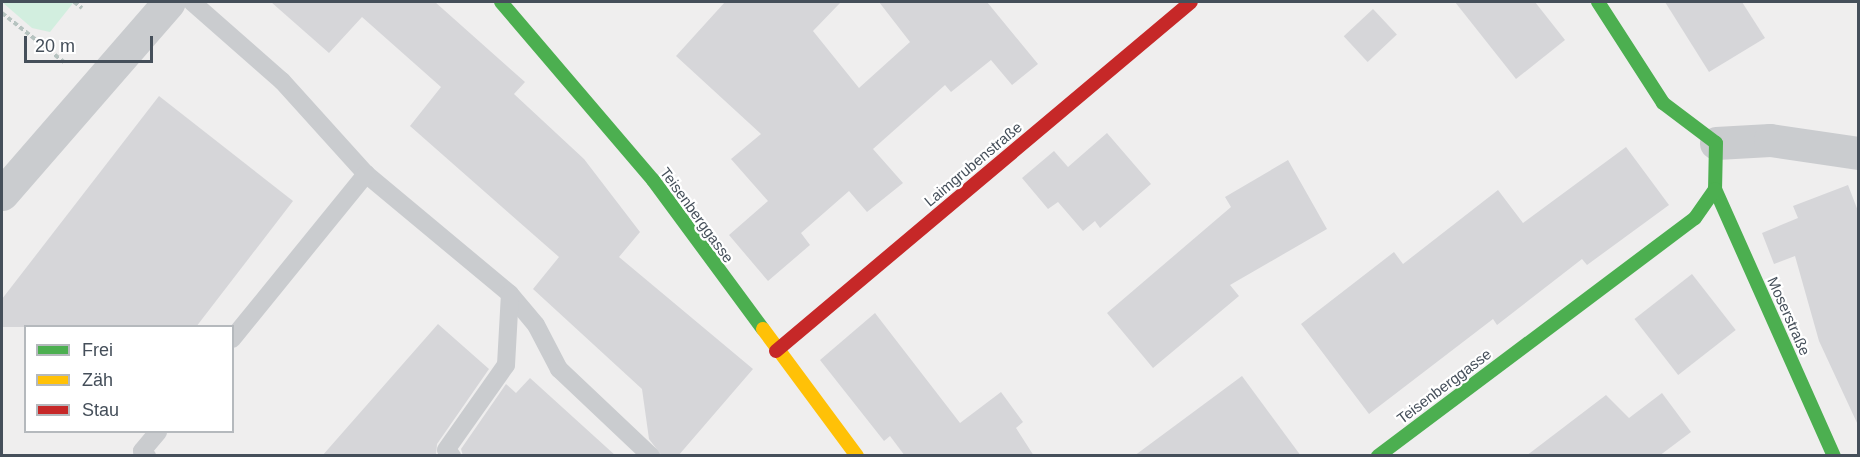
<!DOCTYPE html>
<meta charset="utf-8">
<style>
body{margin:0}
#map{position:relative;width:1860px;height:457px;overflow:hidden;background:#efeeee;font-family:Arial,sans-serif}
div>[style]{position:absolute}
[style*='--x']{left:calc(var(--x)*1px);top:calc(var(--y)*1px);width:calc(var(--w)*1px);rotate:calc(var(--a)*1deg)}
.green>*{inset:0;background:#d2eedf}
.building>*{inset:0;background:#d6d6d9;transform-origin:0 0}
.path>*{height:4px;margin-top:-2px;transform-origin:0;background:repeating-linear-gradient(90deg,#b6c3c0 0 4.5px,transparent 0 7.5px)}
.lane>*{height:18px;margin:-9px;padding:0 9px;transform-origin:9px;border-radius:9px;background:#cacccf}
.street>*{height:33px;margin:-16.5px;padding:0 16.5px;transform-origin:16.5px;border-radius:16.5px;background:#cacccf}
.fast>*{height:14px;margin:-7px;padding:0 7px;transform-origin:7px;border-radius:7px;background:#4caf50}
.slow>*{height:14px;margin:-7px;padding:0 7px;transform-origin:7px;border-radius:7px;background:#ffc107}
.jam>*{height:14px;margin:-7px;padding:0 7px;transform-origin:7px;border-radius:7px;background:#c62828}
span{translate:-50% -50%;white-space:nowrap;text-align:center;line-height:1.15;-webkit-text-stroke:4.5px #fff;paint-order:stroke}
.street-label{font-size:15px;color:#454f5a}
.frame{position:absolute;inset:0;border:3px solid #454f5a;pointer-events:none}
.legend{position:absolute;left:24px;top:325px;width:210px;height:108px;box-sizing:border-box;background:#fff;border:2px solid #b5b9bd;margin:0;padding:8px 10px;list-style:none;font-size:18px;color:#454f5a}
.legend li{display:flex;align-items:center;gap:12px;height:30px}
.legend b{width:30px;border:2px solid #b5b9bd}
.scale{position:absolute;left:24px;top:36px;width:129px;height:27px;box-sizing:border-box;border:3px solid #454f5a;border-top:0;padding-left:8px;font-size:18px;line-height:21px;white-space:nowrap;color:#454f5a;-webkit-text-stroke:4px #fff;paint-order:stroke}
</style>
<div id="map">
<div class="green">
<i style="clip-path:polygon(2px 2px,74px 2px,50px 32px,32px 28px)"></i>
</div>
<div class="building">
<i style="clip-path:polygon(271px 2px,435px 2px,525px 82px,514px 94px,584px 159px,640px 232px,619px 257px,753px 369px,678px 456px,662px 456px,649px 439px,642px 389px,533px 289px,559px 257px,410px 126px,441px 87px,362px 17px,329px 53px)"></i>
<i style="clip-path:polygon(725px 2px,841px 2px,813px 31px,859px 88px,910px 42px,879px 2px,987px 2px,1038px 64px,1012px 85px,991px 60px,951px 92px,945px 85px,873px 149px,903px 183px,867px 212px,849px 191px,801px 233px,810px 245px,768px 281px,729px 235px,768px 201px,731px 159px,761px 134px,676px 56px)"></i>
<i style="clip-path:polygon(1455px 2px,1535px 2px,1565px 40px,1516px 79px)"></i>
<i style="clip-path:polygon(1665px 2px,1742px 2px,1765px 38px,1709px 72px)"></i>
<i style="left:1373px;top:9px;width:35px;height:40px;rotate:47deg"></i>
<i style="clip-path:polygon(159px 96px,293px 201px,196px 327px,2px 327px,2px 299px)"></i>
<i style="clip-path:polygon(1107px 133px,1151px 184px,1100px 228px,1095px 221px,1083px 231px,1058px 202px,1048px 209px,1022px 178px,1054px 151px,1068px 167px)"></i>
<i style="clip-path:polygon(1626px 147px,1669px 205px,1587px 265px,1582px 259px,1497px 325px,1493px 319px,1369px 414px,1301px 324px,1394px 252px,1403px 264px,1498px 190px,1523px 223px)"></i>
<i style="clip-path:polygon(1288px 160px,1327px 229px,1230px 285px,1239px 296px,1153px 368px,1107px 313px,1231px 207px,1225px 197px)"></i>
<i style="clip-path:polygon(1848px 185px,1858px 211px,1858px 425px,1819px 341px,1795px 256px,1774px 264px,1762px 233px,1798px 218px,1793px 206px)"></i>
<i style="left:1692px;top:274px;width:71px;height:73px;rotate:52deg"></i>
<i style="clip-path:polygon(875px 313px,960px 423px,1001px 392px,1023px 422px,1016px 428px,1034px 456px,905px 456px,890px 436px,884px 441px,820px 360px)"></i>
<i style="clip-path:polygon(438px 324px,489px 369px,437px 444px,436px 456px,322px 456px)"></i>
<i style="clip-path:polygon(1242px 376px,1301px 456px,1134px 456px)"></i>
<i style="clip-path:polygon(530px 378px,616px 456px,463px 456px,461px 449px,506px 384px,516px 393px)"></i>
<i style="clip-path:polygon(1662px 393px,1691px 432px,1659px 456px,1526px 456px,1606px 395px,1629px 418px)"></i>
</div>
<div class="path">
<i style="--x:74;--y:2;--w:10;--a:37"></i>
<i style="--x:2;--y:13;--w:80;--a:38.4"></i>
</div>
<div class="lane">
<i style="--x:192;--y:2;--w:120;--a:41.3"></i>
<i style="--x:282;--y:81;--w:125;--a:47.9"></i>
<i style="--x:366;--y:174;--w:187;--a:39.8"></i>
<i style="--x:510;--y:294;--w:40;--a:50"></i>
<i style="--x:536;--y:325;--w:50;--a:62.4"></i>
<i style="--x:559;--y:369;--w:127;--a:43.4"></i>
<i style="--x:232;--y:339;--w:213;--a:-50.9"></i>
<i style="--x:147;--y:456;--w:7;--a:-135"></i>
<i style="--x:142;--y:451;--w:25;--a:-50"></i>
<i style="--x:452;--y:456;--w:8;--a:-135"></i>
<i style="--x:446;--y:450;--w:104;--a:-54.8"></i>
<i style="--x:506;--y:365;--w:71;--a:-86.8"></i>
</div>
<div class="street">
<i style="--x:1716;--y:143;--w:54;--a:-3.2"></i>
<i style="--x:1770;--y:140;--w:89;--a:8.4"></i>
<i style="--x:2;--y:194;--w:254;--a:-49"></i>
</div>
<div class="fast">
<i style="--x:501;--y:2;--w:234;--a:49.5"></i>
<i style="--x:653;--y:180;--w:185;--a:53.6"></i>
<i style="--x:1598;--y:2;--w:120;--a:57.2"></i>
<i style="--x:1663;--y:103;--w:66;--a:37"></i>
<i style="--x:1716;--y:143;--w:46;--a:91.2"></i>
<i style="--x:1715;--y:189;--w:292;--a:66"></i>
<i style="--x:1378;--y:456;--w:396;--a:-36.9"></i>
<i style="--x:1695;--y:218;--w:35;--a:-55"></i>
</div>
<div class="slow">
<i style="--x:763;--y:329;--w:158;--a:53.5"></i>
</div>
<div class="jam">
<i style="--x:776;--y:351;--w:542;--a:-40.06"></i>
</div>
<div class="street-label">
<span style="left:973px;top:164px;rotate:-40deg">Laimgrubenstraße</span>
<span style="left:697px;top:215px;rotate:54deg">Teisenberggasse</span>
<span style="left:1789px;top:316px;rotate:66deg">Moserstraße</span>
<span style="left:1444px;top:386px;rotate:-37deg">Teisenberggasse</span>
</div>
<div class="frame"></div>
<ul class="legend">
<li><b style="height:8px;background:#4caf50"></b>Frei</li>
<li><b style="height:8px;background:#ffc107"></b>Zäh</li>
<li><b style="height:8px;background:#c62828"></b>Stau</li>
</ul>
<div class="scale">20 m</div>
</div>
